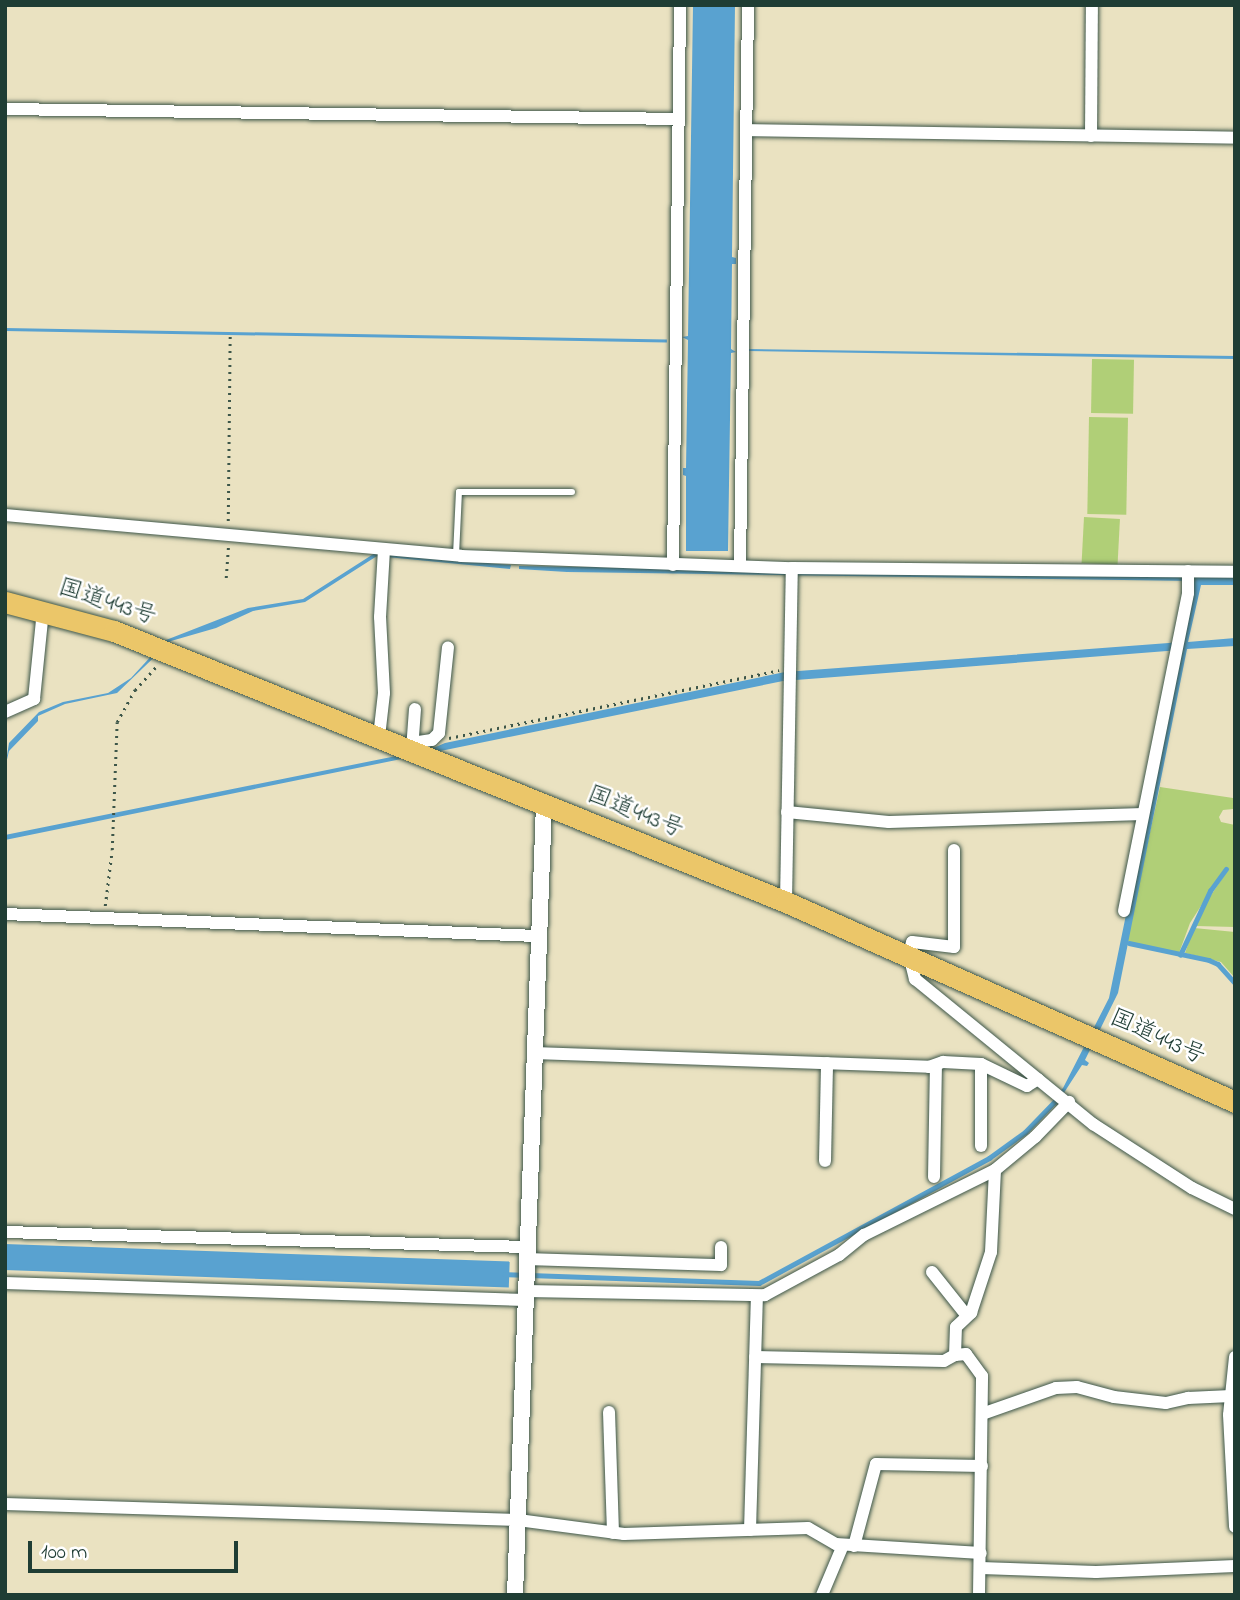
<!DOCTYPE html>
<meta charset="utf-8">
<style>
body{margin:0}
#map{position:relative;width:1240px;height:1600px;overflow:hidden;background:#eae2c1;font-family:"Indie Flower","Klee One",sans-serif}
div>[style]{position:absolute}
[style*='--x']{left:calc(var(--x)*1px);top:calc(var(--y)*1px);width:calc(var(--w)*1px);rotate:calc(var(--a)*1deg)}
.green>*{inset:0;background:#b0cf77;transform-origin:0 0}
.water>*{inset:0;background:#59a2d0;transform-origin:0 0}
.stream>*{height:4.5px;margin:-2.25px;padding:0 2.25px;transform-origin:2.25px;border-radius:2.25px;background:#59a2d0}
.path>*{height:2.5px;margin-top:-1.25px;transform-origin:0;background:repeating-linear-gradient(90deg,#3d5649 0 2px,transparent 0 7px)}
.roads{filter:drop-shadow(0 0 2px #3d5649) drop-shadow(0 0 2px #3d5649)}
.service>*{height:6px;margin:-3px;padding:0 3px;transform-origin:3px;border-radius:3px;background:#fff}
.minor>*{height:12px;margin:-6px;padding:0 6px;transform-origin:6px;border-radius:6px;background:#fff}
.tertiary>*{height:16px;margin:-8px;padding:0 8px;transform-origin:8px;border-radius:8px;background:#fff}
.trunk>*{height:21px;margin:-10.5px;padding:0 10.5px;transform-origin:10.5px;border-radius:10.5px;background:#ebc669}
span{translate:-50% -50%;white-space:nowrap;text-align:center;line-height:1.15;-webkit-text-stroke:5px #fff;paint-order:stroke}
.street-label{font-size:24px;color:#1f3d34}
.frame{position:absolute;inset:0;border:7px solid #1f3d34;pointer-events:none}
.scale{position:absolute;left:28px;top:1541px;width:210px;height:32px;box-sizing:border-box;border:4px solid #1f3d34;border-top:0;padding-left:9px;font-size:21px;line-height:24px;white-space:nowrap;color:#1f3d34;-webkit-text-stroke:5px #fff;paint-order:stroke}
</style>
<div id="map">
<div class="green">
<i style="left:1092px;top:359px;width:42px;height:54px;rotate:1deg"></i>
<i style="left:1089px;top:417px;width:39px;height:97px;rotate:1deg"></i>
<i style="left:1084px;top:517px;width:36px;height:46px;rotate:3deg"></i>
<i style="clip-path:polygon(1160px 787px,1233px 798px,1233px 809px,1223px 810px,1219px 817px,1221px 822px,1235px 825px,1235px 927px,1196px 926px,1207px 901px,1228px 870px,1226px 867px,1190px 923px,1179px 953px,1126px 941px)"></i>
<i style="clip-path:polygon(1194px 928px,1235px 932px,1235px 978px,1221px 962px,1185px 953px)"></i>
</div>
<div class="water">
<i style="clip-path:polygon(693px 5px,735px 5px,732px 257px,736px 258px,736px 264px,732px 264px,731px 349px,736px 352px,731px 353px,728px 551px,686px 551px,686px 476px,683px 475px,683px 468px,686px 468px,688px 340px,682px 337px,688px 336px)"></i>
<i style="left:5px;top:328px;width:662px;height:3px;rotate:1deg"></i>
<i style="clip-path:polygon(747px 349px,1235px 356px,1235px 359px,747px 351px)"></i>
<i style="clip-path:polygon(375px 553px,511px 565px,510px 569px,377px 556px,305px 602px,253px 611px,216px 628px,171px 641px,117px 693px,65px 704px,38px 716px,38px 721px,9px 751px,5px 768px,9px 743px,39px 712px,63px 702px,108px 693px,131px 678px,166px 640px,248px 608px,303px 599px)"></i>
<i style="clip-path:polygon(519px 566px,1235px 576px,1235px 585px,1201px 585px,1188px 642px,1235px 638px,1235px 646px,1187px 649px,1118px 993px,1085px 1060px,1089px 1063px,1087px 1066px,1082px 1065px,1058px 1102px,1053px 1099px,1063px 1088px,1109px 998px,1180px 650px,783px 681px,5px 840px,5px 835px,431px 749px,445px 743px,785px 672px,1182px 642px,1194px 581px,567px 572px,519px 569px)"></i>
<i style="left:5px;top:1244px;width:505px;height:26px;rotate:2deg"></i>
</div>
<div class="stream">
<i style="--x:1129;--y:943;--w:82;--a:12"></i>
<i style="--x:1209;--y:960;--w:10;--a:24"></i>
<i style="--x:1218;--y:964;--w:25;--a:48"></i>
<i style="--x:1180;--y:955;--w:71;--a:-64.9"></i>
<i style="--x:1210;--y:891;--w:27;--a:-54"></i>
<i style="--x:504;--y:1274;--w:255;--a:2"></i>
<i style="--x:759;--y:1283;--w:262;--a:-28.5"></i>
<i style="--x:989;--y:1158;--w:44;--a:-35.8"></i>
<i style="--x:1025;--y:1132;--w:43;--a:-45.9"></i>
</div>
<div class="path">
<i style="--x:228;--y:521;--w:186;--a:-89.4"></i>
<i style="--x:226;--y:578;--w:31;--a:-86"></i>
<i style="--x:449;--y:738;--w:337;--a:-11.6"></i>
<i style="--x:105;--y:906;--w:56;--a:-82.9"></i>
<i style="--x:112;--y:850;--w:128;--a:-87.8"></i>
<i style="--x:117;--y:722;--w:37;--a:-61"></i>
<i style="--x:135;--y:690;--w:31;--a:-48"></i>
</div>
<div class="roads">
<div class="service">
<i style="--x:456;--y:555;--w:63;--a:-87.3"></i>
<i style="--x:459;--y:492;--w:113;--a:0"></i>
</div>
<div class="minor">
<i style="--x:5;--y:109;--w:673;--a:0.85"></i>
<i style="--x:746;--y:130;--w:489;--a:0.9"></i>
<i style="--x:1091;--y:136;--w:131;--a:-89.6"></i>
<i style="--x:5;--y:515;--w:458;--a:5.1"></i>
<i style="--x:461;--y:556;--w:331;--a:2.1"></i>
<i style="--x:792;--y:568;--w:443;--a:0.5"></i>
<i style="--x:673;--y:565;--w:560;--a:-89.28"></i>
<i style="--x:740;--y:565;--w:560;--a:-89.18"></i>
<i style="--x:5;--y:712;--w:32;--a:-24"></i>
<i style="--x:34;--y:699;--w:89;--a:-84.2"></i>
<i style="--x:379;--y:737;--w:44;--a:-83.5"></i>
<i style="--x:384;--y:693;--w:76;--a:-93"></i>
<i style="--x:380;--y:617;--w:68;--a:-86.6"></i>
<i style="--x:412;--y:743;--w:20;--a:-9"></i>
<i style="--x:432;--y:740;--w:10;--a:-45"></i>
<i style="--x:439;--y:733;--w:86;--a:-84"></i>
<i style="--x:412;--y:750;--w:41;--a:-85.8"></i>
<i style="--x:787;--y:812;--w:102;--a:5.6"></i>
<i style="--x:889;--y:822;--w:254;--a:-1.8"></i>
<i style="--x:954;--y:850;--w:97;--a:90"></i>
<i style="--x:954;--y:947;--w:42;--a:-173.2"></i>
<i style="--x:912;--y:942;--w:13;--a:103"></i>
<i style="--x:909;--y:955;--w:25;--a:76"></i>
<i style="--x:915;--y:979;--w:230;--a:39.2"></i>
<i style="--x:1093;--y:1124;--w:118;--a:32.9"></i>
<i style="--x:1192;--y:1188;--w:48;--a:26"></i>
<i style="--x:786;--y:902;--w:334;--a:-89"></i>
<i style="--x:1124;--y:911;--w:324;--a:-78.6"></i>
<i style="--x:1188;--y:593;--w:22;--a:-90"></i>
<i style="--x:5;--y:914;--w:532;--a:2.37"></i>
<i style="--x:534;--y:1053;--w:395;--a:2"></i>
<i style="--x:929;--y:1067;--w:15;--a:-20"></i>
<i style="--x:943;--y:1062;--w:38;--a:3"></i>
<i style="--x:981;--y:1064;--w:51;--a:25.6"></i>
<i style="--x:1027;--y:1086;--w:13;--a:-32"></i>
<i style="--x:981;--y:1146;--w:82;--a:-90"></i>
<i style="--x:825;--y:1161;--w:98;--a:-88.8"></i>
<i style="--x:934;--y:1177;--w:112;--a:-89"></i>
<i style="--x:5;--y:1232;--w:521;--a:1.65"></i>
<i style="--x:526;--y:1259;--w:195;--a:1.8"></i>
<i style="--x:721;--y:1265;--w:18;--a:-90"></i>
<i style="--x:932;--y:1272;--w:56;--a:51.5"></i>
<i style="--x:5;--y:1283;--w:521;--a:1.87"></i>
<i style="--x:526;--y:1291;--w:239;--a:1"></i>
<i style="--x:765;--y:1295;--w:84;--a:-28.4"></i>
<i style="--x:839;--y:1255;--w:32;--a:-39"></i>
<i style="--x:864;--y:1235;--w:146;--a:-26.4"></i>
<i style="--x:995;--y:1170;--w:52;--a:-39.5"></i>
<i style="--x:1035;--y:1137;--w:49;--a:-45.8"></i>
<i style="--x:755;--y:1357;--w:189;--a:1.2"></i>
<i style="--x:944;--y:1361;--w:13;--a:-29"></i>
<i style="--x:1235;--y:1357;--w:58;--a:95.9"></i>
<i style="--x:1229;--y:1415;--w:112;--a:86.9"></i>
<i style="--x:609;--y:1412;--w:121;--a:88.1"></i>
<i style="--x:982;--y:1414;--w:78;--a:-19.4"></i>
<i style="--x:1056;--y:1388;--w:21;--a:-3"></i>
<i style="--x:1077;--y:1387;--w:38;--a:15"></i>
<i style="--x:1114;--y:1397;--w:52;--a:6.6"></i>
<i style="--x:1166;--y:1403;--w:23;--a:-13"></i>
<i style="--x:1188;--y:1398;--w:43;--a:-2.7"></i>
<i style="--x:5;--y:1504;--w:513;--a:1.79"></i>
<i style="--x:518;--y:1520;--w:107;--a:7.5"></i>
<i style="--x:624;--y:1534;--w:184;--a:-1.9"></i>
<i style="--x:808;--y:1528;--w:32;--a:30"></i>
<i style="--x:836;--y:1544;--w:145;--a:3.6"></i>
<i style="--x:750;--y:1530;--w:233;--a:-88.3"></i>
<i style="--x:854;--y:1546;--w:85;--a:-75"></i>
<i style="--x:876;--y:1464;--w:106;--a:1.1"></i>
<i style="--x:981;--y:1568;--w:115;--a:2"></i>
<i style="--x:1096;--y:1572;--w:139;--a:-2.5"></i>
<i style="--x:822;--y:1595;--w:54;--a:-67.2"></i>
<i style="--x:979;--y:1595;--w:219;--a:-89.2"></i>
<i style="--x:982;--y:1376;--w:27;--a:-126"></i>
<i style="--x:966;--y:1354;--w:11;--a:175"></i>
<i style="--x:955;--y:1355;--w:28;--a:-88"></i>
<i style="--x:956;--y:1327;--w:21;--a:-43"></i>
<i style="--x:971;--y:1313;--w:64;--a:-71.8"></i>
<i style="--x:991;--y:1252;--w:82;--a:-87.2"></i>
</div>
<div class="tertiary">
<i style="--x:515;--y:1595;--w:791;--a:-87.9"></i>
</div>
<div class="trunk">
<i style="--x:5;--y:602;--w:113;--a:14.9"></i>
<i style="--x:114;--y:631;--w:725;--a:21.96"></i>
<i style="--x:786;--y:902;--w:492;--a:24"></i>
</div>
</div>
<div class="street-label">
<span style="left:107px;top:603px;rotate:18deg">国道443号</span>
<span style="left:635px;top:813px;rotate:22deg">国道443号</span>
<span style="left:1157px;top:1038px;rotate:24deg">国道443号</span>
</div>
<div class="frame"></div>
<div class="scale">100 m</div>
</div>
